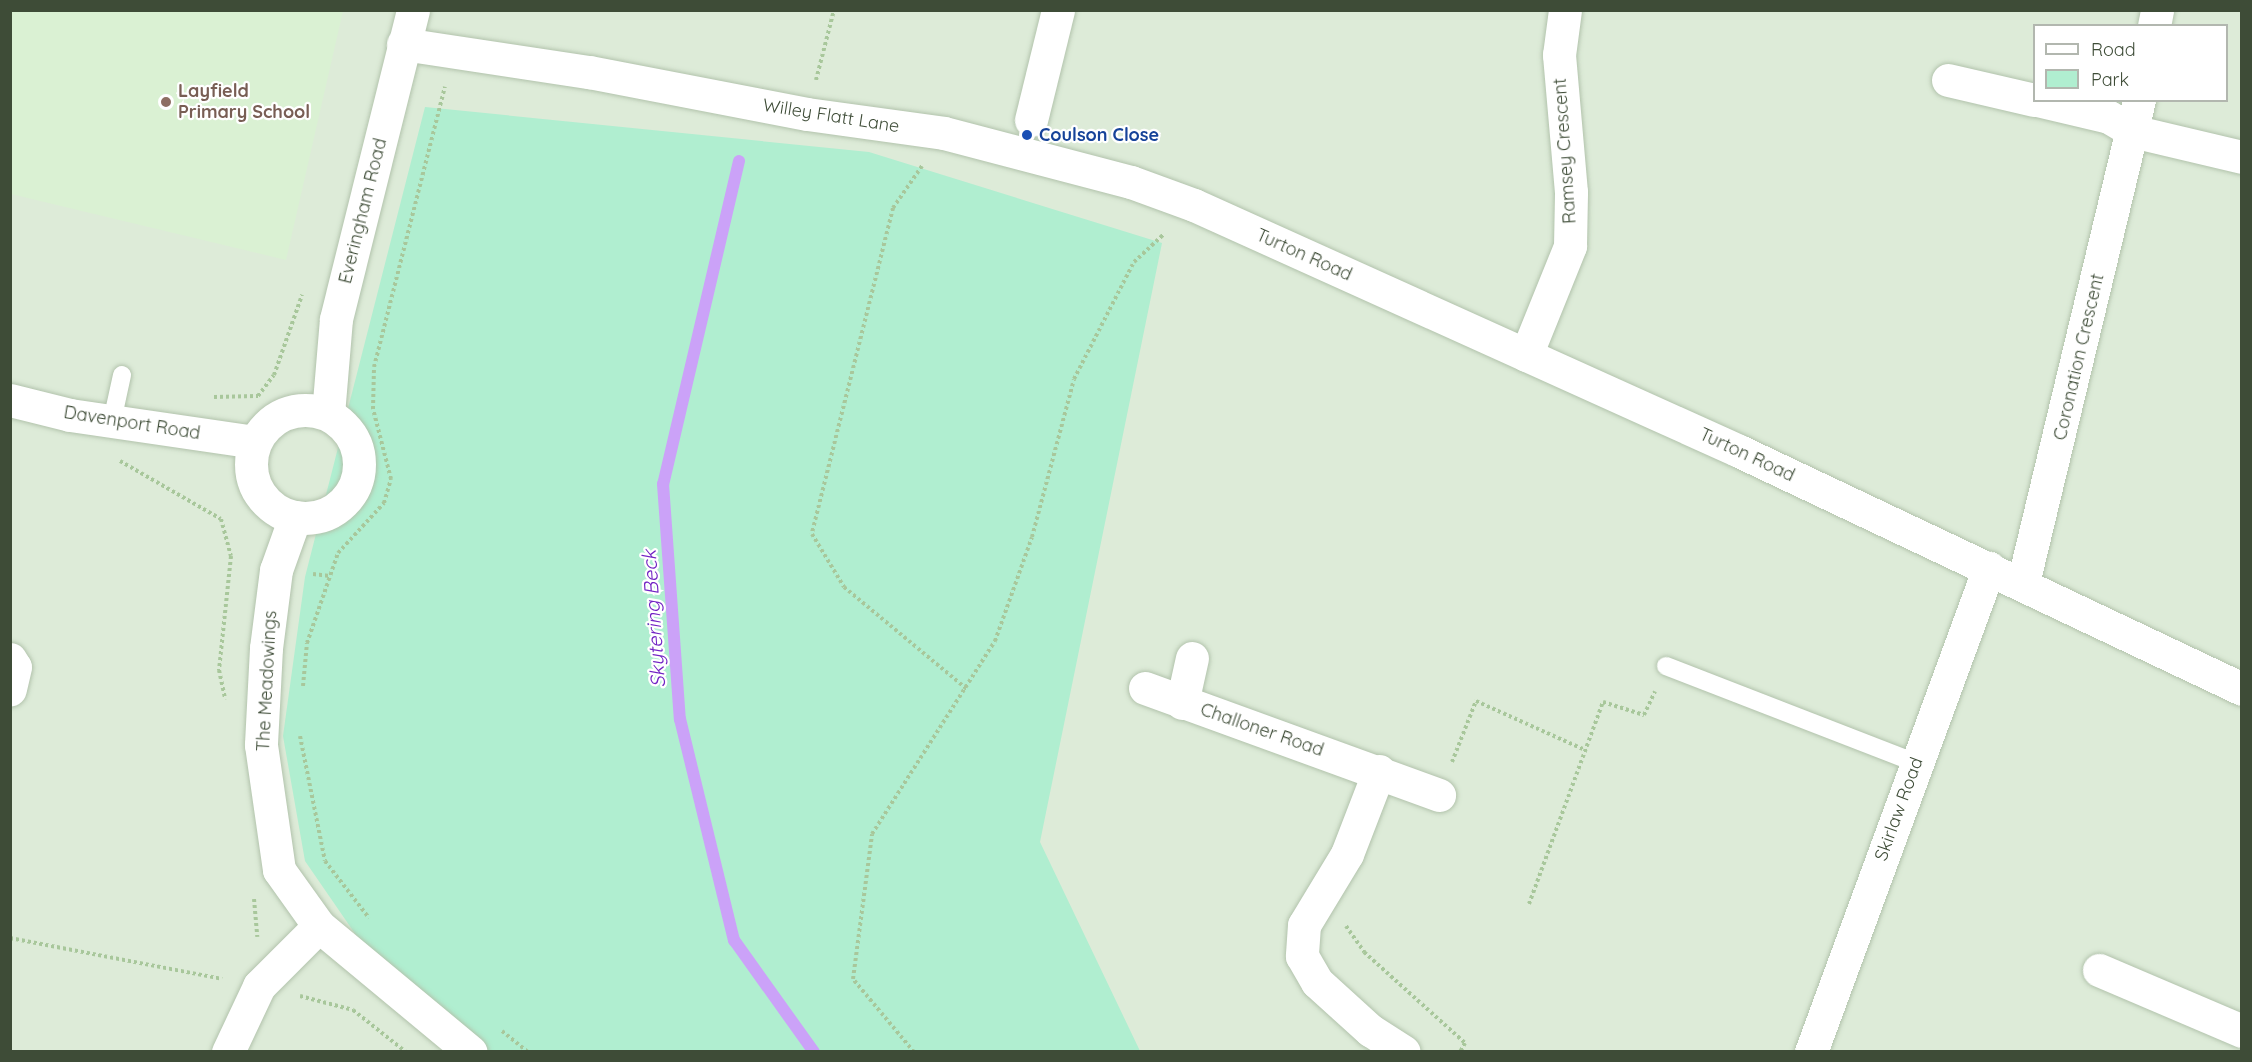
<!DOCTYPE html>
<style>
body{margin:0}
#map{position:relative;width:2252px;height:1062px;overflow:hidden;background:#edf7ea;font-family:Quicksand,sans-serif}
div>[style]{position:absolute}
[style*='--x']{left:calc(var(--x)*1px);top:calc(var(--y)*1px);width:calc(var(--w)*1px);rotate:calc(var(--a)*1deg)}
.residential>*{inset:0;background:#ddebd8}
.education>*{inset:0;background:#daf1d3}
.green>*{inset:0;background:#b0eed0}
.stream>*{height:12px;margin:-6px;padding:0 6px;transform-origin:6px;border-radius:6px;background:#cba2f8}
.path>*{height:4px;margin-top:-2px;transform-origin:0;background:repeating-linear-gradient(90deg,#a8c79b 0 3px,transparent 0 6px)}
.roads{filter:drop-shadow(0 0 2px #b2c3ac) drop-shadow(0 0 2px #b2c3ac)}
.lane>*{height:18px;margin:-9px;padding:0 9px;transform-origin:9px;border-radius:9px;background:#fff}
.street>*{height:33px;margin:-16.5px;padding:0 16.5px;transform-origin:16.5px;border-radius:16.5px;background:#fff}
.street>.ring{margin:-16.5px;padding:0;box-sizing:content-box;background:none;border:33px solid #fff;border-radius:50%}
.dots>*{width:16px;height:16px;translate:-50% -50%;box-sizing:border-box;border:3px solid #fff;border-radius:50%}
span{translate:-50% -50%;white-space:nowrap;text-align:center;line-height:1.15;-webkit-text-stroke:4.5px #fff;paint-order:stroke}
.education-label{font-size:18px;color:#785e54;font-weight:700}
.left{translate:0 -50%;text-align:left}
.street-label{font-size:18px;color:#3e4c37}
.transit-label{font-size:18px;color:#164399;font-weight:700}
.water-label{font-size:20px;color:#7223c4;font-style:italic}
.frame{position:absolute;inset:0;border:12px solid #3e4c37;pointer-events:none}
.legend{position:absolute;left:2033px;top:24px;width:195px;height:78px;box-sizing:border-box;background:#fff;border:2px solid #b2b7af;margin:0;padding:8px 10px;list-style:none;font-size:18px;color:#3e4c37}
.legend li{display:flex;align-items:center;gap:12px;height:30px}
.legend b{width:30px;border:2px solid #b2b7af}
</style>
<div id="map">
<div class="residential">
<i style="clip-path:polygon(evenodd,11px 11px,2241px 11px,2241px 1051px,11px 1051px,11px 11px,2034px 26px,2226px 26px,2226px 100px,2034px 100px,2034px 26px)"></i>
</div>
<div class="education">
<i style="clip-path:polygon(11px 10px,343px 11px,286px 260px,11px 194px)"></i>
</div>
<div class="green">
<i style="clip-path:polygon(425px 107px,869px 152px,1162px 243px,1040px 842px,1140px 1051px,486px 1051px,358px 938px,305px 861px,283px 736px,305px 577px)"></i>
</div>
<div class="stream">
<i style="--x:739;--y:161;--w:332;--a:103.2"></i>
<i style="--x:663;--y:484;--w:236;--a:85.9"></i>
<i style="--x:680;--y:719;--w:228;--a:76.3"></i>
<i style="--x:734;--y:940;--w:138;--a:54.5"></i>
</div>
<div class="path">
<i style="--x:816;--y:80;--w:72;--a:-75.6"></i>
<i style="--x:922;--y:166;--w:51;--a:124.6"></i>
<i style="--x:893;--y:208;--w:336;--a:104"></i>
<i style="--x:812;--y:534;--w:62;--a:58.9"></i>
<i style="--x:844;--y:587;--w:160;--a:39.7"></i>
<i style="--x:214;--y:397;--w:44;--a:-1.3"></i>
<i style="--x:258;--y:396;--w:26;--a:-53"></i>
<i style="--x:274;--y:375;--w:85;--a:-70.7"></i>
<i style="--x:120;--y:461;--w:116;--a:29.9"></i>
<i style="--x:221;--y:519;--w:38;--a:75"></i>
<i style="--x:231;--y:556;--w:115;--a:96"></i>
<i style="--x:219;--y:670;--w:30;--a:78"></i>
<i style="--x:313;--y:574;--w:17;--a:7"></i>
<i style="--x:303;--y:686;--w:43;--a:-84.7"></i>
<i style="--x:307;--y:643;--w:95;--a:-71"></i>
<i style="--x:338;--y:553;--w:68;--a:-47.4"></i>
<i style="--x:384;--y:503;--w:25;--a:-74"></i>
<i style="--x:391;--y:479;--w:72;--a:-104.4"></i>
<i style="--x:373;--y:409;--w:42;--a:-88.6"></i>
<i style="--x:374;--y:367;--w:289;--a:-75.8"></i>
<i style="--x:300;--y:736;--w:127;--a:78.7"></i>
<i style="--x:325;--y:861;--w:72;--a:52.3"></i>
<i style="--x:1452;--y:762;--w:66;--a:-68.5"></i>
<i style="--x:1476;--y:701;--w:120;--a:24.2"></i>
<i style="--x:254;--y:899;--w:38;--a:85"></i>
<i style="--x:1529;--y:904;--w:215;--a:-69.9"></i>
<i style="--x:1603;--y:702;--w:43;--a:17.6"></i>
<i style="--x:1644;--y:715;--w:26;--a:-65"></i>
<i style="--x:1346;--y:926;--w:32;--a:55"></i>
<i style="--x:1364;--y:952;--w:136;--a:42"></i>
<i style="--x:1465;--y:1043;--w:10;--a:119"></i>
<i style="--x:10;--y:938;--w:216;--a:10.9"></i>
<i style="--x:300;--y:996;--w:55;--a:14.8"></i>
<i style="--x:353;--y:1010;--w:68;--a:38.4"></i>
<i style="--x:502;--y:1031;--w:33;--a:39"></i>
<i style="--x:914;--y:1052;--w:95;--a:-129.9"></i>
<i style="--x:853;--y:979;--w:146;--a:-82.5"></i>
<i style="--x:872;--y:834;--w:229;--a:-57.5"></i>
<i style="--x:995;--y:641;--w:110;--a:-70.4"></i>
<i style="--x:1032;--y:537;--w:163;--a:-75.1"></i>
<i style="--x:1074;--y:379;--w:131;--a:-62.9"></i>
<i style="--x:1134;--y:262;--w:41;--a:-43"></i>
</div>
<div class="roads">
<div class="lane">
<i style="--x:112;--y:421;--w:47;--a:-77.7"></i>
<i style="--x:1666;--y:666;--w:268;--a:21.2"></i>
</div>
<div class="street">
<i style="--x:2154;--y:26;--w:16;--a:-79"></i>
<i style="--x:403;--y:44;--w:188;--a:8.6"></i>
<i style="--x:589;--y:72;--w:222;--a:10.9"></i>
<i style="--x:807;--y:114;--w:138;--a:7.9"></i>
<i style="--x:944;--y:133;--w:193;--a:14.7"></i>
<i style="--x:1131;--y:182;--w:67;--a:20.1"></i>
<i style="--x:1194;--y:205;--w:598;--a:24.29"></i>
<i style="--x:1739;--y:451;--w:556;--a:25.32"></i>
<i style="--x:1948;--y:80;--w:88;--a:13.1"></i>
<i style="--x:2037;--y:100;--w:74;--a:13.3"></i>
<i style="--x:2109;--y:117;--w:27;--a:31"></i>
<i style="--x:2132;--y:131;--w:113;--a:13.3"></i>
<i style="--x:1031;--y:120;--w:113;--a:-76.2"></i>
<i style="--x:1526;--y:355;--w:118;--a:-68"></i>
<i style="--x:1570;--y:246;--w:54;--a:-88.9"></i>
<i style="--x:1571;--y:192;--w:138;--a:-95"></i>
<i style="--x:1559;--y:55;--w:45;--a:-82.4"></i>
<i style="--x:10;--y:400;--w:62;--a:14"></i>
<i style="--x:70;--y:415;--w:187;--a:8.3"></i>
<i class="ring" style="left:251px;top:410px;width:75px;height:75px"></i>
<i style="--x:328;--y:414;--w:95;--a:-85.2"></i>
<i style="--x:336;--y:319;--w:318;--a:-76"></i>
<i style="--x:295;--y:517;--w:56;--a:109.7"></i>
<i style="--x:276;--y:570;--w:79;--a:97.3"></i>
<i style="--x:266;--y:648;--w:97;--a:93"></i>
<i style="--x:261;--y:745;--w:126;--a:81.8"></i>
<i style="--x:279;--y:870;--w:69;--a:54.5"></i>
<i style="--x:319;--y:926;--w:197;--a:39.7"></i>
<i style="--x:2023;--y:583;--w:497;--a:-76.5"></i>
<i style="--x:10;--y:659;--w:9;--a:58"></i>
<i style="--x:15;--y:667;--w:23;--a:103"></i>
<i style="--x:1145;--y:688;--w:313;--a:20"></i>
<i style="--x:1182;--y:703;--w:46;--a:-77.5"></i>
<i style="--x:1379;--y:771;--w:89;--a:111.1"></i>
<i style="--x:1347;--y:854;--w:83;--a:121.2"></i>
<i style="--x:1304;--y:925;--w:31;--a:94"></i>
<i style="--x:1302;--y:956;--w:30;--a:60"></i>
<i style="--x:1317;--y:982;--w:72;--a:42.2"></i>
<i style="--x:1370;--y:1030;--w:40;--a:32.9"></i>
<i style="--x:2099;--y:970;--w:155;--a:23.1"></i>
<i style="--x:228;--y:1052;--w:73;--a:-64.8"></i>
<i style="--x:259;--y:986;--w:85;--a:-45"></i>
<i style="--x:1811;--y:1052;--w:516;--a:-69.81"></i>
</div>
</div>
<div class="dots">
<i style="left:166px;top:102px;background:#8d6e63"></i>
<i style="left:1027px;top:135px;background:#1a4fb4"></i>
</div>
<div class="education-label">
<span class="left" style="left:178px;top:102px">Layfield<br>Primary School</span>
</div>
<div class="street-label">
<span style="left:831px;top:116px;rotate:9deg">Willey Flatt Lane</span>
<span style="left:1565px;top:151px;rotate:-94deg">Ramsey Crescent</span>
<span style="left:363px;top:211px;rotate:-76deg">Everingham Road</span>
<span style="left:1304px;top:255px;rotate:24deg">Turton Road</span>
<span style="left:2079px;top:357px;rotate:-77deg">Coronation Crescent</span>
<span style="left:132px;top:423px;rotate:9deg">Davenport Road</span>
<span style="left:1747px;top:455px;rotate:25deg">Turton Road</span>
<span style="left:267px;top:681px;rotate:-87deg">The Meadowings</span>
<span style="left:1262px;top:730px;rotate:19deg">Challoner Road</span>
<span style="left:1899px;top:809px;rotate:-70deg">Skirlaw Road</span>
</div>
<div class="transit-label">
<span class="left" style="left:1039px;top:135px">Coulson Close</span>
</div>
<div class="water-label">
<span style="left:653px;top:619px;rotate:-94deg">Skytering Beck</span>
</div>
<div class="frame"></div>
<ul class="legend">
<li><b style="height:8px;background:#fff"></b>Road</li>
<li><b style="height:16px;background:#b0eed0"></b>Park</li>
</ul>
</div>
